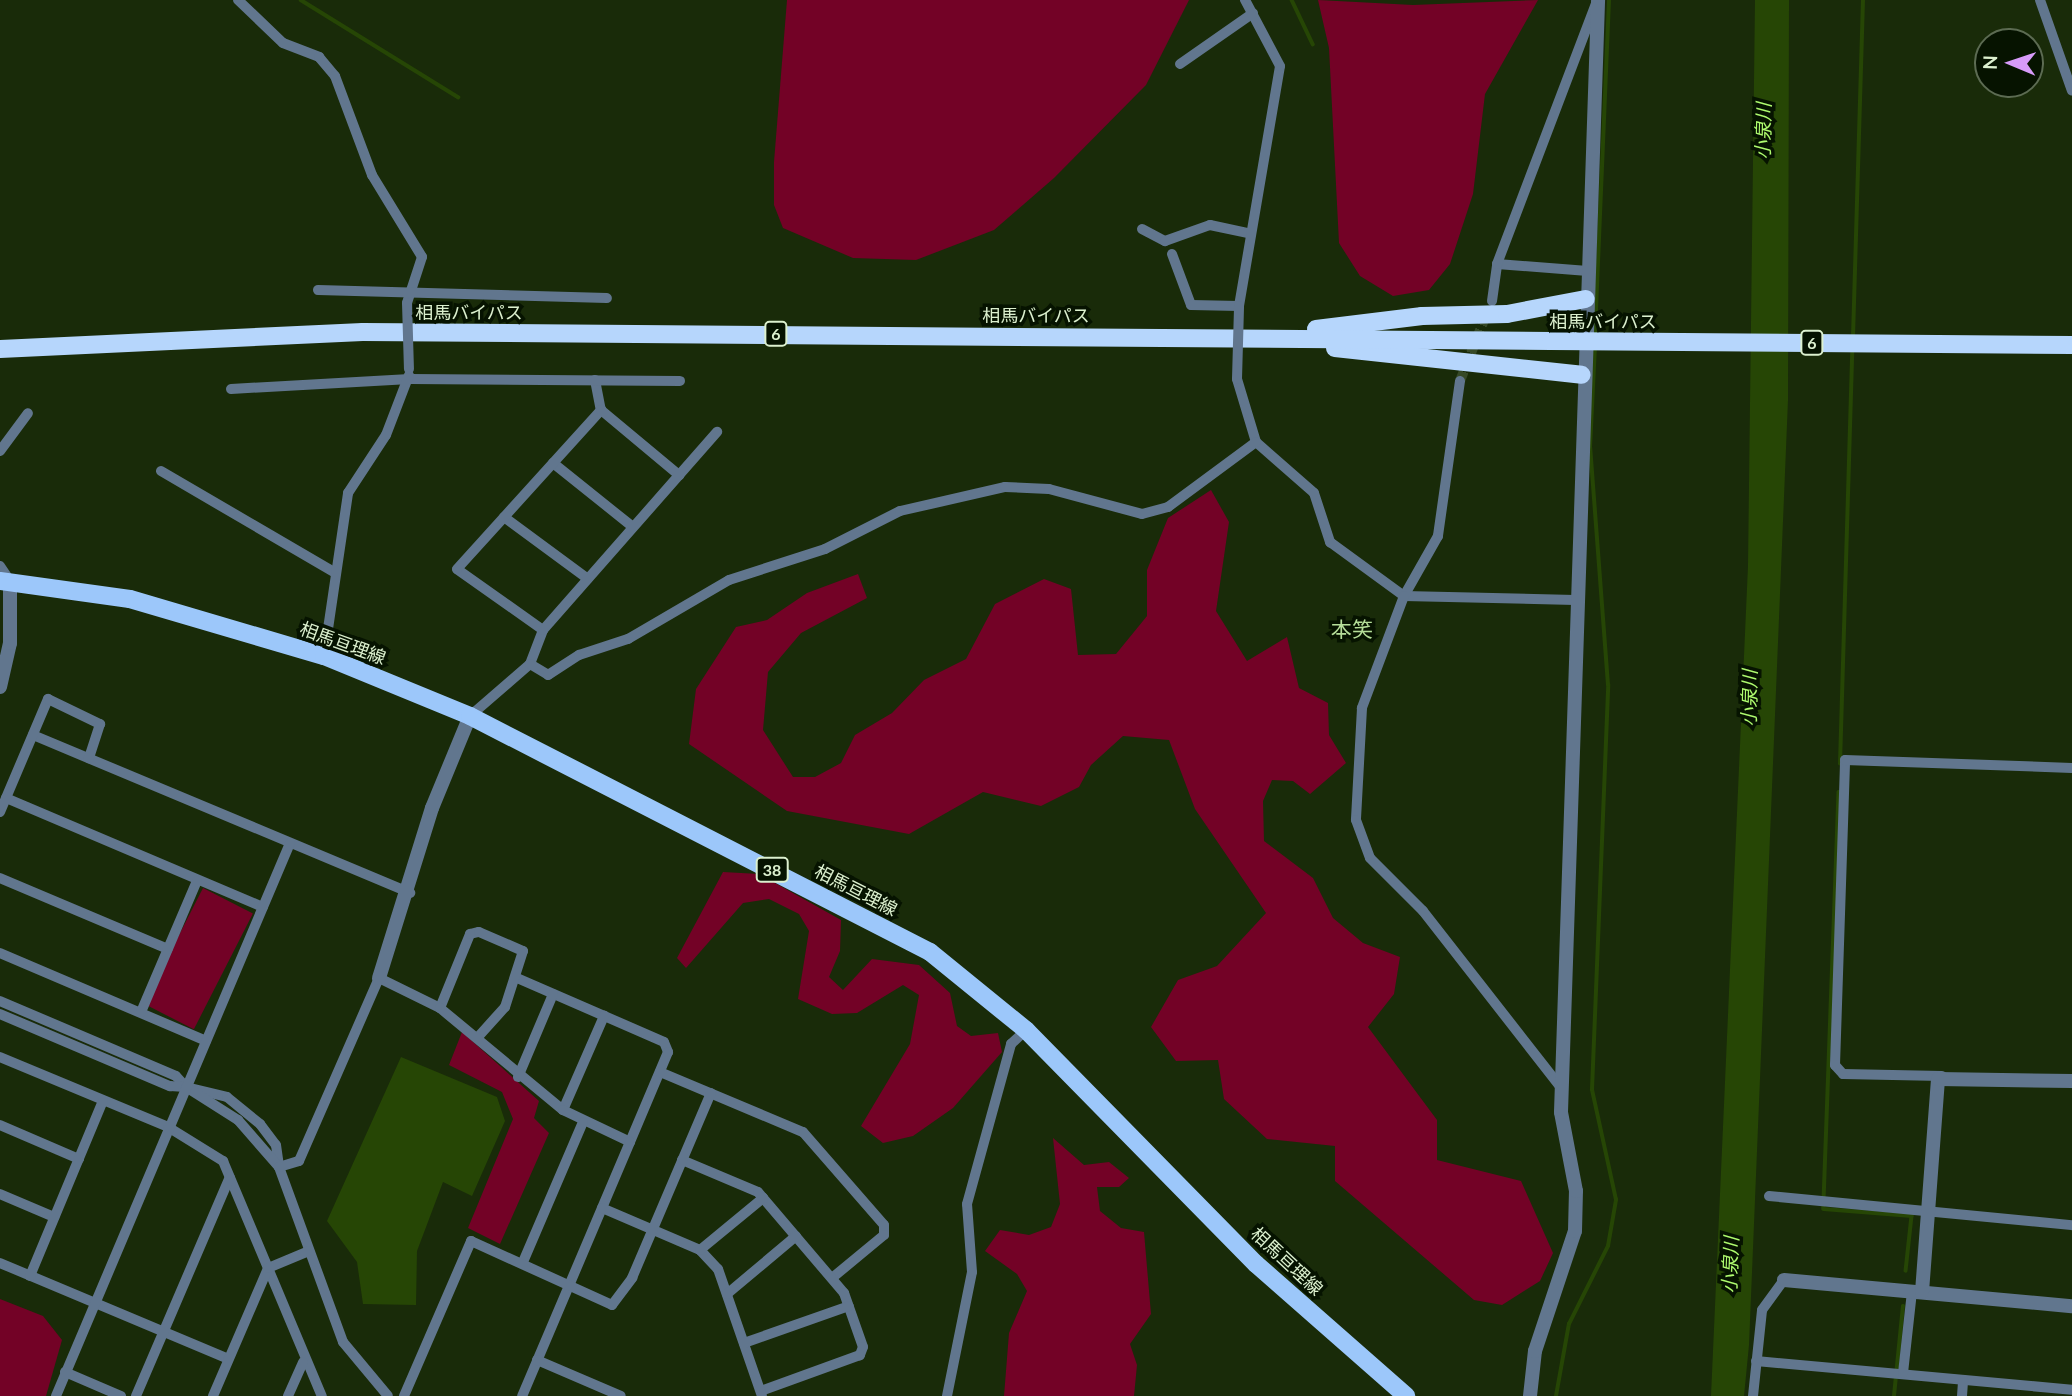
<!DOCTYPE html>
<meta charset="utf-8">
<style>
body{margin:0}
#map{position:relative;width:2072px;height:1396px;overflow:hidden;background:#192b09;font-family:Lato,"Noto Sans JP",sans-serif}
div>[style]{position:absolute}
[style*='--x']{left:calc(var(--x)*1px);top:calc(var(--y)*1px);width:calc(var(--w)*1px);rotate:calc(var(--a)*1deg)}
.green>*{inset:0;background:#730226;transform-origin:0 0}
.water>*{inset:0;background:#264605}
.stream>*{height:3.5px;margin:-1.75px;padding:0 1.75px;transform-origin:1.75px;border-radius:1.75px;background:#264605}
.minor-tunnel>*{height:10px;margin-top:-5px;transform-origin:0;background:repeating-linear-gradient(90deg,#364927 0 10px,transparent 0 15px)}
.minor>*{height:10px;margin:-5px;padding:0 5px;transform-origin:5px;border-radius:5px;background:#61768e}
.tertiary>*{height:14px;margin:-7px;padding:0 7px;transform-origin:7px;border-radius:7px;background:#61768e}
.primary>*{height:18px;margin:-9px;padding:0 9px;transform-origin:9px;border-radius:9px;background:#9cc7fa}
.trunk>*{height:18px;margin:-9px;padding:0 9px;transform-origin:9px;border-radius:9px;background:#b6d6fc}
.minor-bridge>*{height:10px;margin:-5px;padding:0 5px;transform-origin:5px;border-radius:5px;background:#61768e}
.trunk-bridge>*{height:18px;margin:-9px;padding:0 9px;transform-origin:9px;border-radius:9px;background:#b6d6fc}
span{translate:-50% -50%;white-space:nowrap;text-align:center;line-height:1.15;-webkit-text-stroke:7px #061300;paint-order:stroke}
.shield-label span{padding:2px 5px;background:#061300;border:2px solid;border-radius:5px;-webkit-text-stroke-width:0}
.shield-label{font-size:16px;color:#dcf0ce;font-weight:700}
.street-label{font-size:18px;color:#dcf0ce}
.water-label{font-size:19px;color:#affc6f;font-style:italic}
.quarter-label{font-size:21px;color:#b5de99}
.north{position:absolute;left:1974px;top:28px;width:70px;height:70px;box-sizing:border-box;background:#061300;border:2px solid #5c6b52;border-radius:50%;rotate:272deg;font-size:19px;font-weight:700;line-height:28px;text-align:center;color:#dcf0ce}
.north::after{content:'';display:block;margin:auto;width:24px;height:32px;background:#d79bf9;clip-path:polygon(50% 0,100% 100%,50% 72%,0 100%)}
</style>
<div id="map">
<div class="green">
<i style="clip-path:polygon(787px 0,1189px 0,1146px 85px,1054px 178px,994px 230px,916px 260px,853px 258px,783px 228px,774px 205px,774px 162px)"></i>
<i style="clip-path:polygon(1318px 0,1413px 5px,1538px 0,1485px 94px,1473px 194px,1450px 264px,1429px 290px,1393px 296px,1360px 276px,1339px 243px,1329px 48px)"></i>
<i style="clip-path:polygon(1211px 490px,1229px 522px,1216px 611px,1247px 661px,1287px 637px,1299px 688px,1328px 703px,1329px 735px,1346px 763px,1310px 794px,1293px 781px,1272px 780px,1263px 801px,1264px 841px,1313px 878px,1333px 918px,1363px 943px,1400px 957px,1394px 994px,1368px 1027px,1437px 1120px,1437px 1160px,1521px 1181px,1553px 1253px,1540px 1281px,1502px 1305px,1474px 1300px,1335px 1181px,1335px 1146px,1267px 1139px,1224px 1099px,1218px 1060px,1176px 1061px,1151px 1027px,1178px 980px,1217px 966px,1266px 913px,1195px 809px,1169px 740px,1123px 736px,1091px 765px,1079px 787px,1041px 806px,983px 792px,909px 834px,787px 811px,689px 744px,696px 689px,736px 627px,767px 620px,807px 593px,858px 574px,867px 598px,801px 633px,768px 672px,763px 730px,793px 777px,815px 777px,841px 763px,855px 735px,892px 713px,924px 680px,966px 659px,995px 604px,1044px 579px,1071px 589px,1078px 655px,1116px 654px,1147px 616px,1147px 570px,1168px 518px)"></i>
<i style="clip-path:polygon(723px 872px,759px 874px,841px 920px,840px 951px,829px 977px,843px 990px,872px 959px,919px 965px,950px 993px,957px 1026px,971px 1036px,998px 1033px,1002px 1052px,953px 1108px,913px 1136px,883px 1143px,861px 1126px,910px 1044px,919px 995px,903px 985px,857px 1013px,832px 1014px,798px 999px,809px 931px,799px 914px,769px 899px,743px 903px,686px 968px,677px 958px)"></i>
<i style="left:203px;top:888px;width:56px;height:130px;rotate:27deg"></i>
<i style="clip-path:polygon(462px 1032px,539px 1101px,534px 1118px,549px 1133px,500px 1244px,468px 1228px,513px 1119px,502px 1092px,449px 1065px)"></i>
<i style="clip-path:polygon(1053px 1138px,1084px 1165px,1109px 1162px,1129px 1178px,1119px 1187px,1097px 1187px,1100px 1211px,1121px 1228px,1144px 1232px,1151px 1314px,1130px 1344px,1137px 1365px,1134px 1396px,1004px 1396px,1009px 1333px,1027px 1291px,1017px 1274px,985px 1251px,1000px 1230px,1029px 1235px,1051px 1227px,1060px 1204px)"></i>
<i style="clip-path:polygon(0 1299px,43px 1316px,62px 1340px,46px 1396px,0 1396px)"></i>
</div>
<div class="water">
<i style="clip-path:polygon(1755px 0,1789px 0,1788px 400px,1749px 1345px,1744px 1396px,1711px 1396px,1748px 566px)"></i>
<i style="clip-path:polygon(401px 1057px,497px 1097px,505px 1121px,472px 1196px,443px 1182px,417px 1251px,416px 1305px,363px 1304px,357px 1262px,327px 1221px)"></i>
</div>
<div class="stream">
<i style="--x:301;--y:0;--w:185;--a:31.7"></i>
<i style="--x:1292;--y:0;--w:49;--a:64.5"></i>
<i style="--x:1595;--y:334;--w:334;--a:-87.6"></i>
<i style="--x:1853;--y:337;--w:337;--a:-88.3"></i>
<i style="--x:1840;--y:764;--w:416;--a:-88.3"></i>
<i style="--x:1839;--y:792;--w:417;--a:92.1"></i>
<i style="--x:1824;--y:1209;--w:88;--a:4.5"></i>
<i style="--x:1912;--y:1216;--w:55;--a:96.2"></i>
<i style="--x:1556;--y:1396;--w:73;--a:-79.8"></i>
<i style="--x:1569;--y:1324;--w:87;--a:-63.4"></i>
<i style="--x:1608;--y:1246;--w:47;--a:-80.1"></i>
<i style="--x:1616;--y:1200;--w:113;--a:-102.3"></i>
<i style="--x:1592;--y:1090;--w:405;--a:-87.7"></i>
<i style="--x:1608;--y:685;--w:238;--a:-94.3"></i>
<i style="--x:1590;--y:448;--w:103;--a:-87.2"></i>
<i style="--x:1894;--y:1396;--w:90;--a:-84.3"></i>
</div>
<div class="minor-tunnel">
<i style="--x:1460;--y:381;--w:76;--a:-68.5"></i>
</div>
<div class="minor">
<i style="--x:238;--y:0;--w:62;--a:43.7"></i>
<i style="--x:283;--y:43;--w:39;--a:21"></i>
<i style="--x:319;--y:57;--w:25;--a:50"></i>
<i style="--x:335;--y:76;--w:106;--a:69.5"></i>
<i style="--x:372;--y:175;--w:96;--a:58.6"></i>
<i style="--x:422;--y:257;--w:48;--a:108.1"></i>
<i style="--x:2040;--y:0;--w:96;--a:70.6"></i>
<i style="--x:1180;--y:64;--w:89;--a:-34.9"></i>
<i style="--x:1142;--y:229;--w:26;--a:28"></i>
<i style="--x:1165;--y:241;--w:48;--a:-19.6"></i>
<i style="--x:1210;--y:225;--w:39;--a:12"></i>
<i style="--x:1172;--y:254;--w:54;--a:69.6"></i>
<i style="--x:1191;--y:305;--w:48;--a:1.2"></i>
<i style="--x:1239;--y:306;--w:243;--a:-80.3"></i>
<i style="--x:1280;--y:66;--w:75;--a:-117.9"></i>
<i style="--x:1497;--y:264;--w:91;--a:4.4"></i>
<i style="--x:318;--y:290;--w:289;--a:1.6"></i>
<i style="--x:1492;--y:301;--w:37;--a:-82"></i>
<i style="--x:1497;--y:264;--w:279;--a:-69.2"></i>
<i style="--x:1237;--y:379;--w:66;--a:73.2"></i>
<i style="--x:1256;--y:442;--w:77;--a:41.3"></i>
<i style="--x:1314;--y:493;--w:52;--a:71.9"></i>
<i style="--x:1330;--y:542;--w:92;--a:36.1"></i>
<i style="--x:1404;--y:596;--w:171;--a:1.3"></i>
<i style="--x:595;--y:380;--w:31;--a:79"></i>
<i style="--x:1460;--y:381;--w:157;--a:98.1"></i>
<i style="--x:1438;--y:536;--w:69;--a:119.5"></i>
<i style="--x:1404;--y:596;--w:120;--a:110.6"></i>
<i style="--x:1362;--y:708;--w:112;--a:93.1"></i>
<i style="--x:1356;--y:820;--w:40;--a:69.8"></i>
<i style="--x:1370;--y:858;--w:75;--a:45"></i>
<i style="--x:1423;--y:911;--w:226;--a:52"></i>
<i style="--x:231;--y:389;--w:179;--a:-3.2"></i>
<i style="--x:410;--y:379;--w:270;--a:0.4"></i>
<i style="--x:0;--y:451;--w:47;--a:-53.6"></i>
<i style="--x:553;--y:463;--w:102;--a:38.7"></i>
<i style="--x:161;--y:471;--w:200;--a:30.3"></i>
<i style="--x:504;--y:517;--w:104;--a:36.4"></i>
<i style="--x:0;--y:566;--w:18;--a:56"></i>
<i style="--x:543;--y:630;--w:105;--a:-144.7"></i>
<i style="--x:457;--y:569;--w:215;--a:-47.8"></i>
<i style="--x:601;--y:410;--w:102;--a:39.8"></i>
<i style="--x:324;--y:656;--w:165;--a:-81.6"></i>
<i style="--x:348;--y:493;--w:69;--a:-56.8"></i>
<i style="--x:386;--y:435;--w:64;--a:-69"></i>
<i style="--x:530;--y:664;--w:36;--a:-69"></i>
<i style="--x:543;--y:630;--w:264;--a:-48.7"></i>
<i style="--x:470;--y:716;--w:79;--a:-40.9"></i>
<i style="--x:530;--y:664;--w:21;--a:31"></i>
<i style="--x:548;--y:675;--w:37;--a:-33"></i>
<i style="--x:579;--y:655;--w:52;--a:-18.1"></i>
<i style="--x:628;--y:639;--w:117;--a:-30.3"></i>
<i style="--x:729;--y:580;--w:101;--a:-17.9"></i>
<i style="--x:825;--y:549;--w:84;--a:-26.9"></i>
<i style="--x:900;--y:511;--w:108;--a:-12.9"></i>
<i style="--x:1005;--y:487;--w:44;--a:2.6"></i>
<i style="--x:1049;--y:489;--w:96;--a:15"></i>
<i style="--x:1142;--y:514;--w:27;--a:-15"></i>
<i style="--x:1168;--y:507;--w:109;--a:-36.5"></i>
<i style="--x:33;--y:735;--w:409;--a:22.7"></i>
<i style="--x:6;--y:798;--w:279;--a:23"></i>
<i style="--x:0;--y:812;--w:123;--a:-67"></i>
<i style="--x:48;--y:699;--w:58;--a:25.7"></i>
<i style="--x:100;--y:724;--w:36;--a:108"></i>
<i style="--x:0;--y:878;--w:182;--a:22.9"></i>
<i style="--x:0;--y:953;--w:224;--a:23.1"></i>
<i style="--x:517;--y:978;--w:160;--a:23.5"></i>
<i style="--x:664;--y:1042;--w:11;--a:68"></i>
<i style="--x:668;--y:1052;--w:98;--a:112.9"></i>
<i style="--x:0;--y:1001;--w:191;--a:23.1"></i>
<i style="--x:176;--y:1076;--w:15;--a:48"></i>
<i style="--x:186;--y:1087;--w:42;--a:13.7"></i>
<i style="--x:227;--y:1097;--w:43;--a:39.3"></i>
<i style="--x:260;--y:1124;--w:26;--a:53"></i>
<i style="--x:276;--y:1145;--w:22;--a:82"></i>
<i style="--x:279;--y:1167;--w:186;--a:69.9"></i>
<i style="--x:343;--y:1342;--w:70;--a:50.2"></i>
<i style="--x:440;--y:1008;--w:80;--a:-67.9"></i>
<i style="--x:470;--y:934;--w:9;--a:-13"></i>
<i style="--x:479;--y:932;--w:48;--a:23.4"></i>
<i style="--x:523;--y:951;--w:59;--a:107.8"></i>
<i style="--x:505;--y:1007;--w:40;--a:132"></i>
<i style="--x:141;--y:1012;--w:142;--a:-66.9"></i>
<i style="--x:0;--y:1014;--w:185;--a:23"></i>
<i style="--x:170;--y:1086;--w:16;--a:4"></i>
<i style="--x:186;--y:1087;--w:62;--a:32.4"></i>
<i style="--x:238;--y:1120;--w:62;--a:48.9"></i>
<i style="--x:0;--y:1057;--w:182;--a:22.6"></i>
<i style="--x:168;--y:1127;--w:65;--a:31.7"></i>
<i style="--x:223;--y:1161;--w:255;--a:67.2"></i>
<i style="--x:660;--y:1072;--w:155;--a:22.8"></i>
<i style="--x:803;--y:1132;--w:123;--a:48.9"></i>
<i style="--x:884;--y:1225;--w:10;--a:90"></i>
<i style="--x:884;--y:1235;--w:67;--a:140.4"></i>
<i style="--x:1942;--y:1076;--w:99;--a:-178.8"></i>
<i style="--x:1843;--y:1074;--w:12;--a:-132"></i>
<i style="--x:1835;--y:1065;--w:305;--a:-88.1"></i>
<i style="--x:1845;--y:760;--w:227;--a:2"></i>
<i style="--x:518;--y:1077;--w:90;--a:-67.1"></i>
<i style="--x:563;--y:1110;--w:103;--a:-66.4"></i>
<i style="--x:0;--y:1125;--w:86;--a:23.3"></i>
<i style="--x:682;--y:1160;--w:82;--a:22.8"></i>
<i style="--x:758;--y:1192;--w:133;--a:49.6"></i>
<i style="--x:844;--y:1293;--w:57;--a:70.6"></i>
<i style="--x:863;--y:1347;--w:9;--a:111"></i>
<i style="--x:860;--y:1355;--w:105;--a:160"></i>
<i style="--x:279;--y:1167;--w:21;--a:-17"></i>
<i style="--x:299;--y:1161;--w:200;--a:-66.4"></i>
<i style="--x:379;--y:978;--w:68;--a:26.2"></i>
<i style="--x:440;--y:1008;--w:160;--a:39.7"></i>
<i style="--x:563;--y:1110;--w:74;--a:25.5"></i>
<i style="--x:630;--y:1142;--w:276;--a:113"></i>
<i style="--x:0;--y:1194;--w:59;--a:23.1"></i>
<i style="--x:1769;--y:1196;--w:304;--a:5.5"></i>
<i style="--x:602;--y:1208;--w:107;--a:23.2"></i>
<i style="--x:700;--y:1250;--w:26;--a:47"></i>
<i style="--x:718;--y:1269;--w:134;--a:70.9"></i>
<i style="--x:700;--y:1250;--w:82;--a:-39.5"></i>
<i style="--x:523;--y:1262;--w:152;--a:-66.8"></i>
<i style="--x:0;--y:1263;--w:247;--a:22.8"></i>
<i style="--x:30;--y:1276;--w:190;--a:-67.4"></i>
<i style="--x:727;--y:1294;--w:90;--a:-40"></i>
<i style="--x:744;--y:1343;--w:111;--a:-19.4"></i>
<i style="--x:537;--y:1360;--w:91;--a:23.2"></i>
<i style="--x:1756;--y:1361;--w:317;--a:5.2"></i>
<i style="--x:65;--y:1372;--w:61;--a:23.2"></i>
<i style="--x:1903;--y:1373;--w:82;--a:-83.7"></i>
<i style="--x:56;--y:1396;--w:600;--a:-67.06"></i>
<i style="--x:136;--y:1396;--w:238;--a:-66.8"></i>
<i style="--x:213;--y:1396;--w:139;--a:-66.7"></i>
<i style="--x:268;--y:1268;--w:44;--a:-22.5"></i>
<i style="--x:288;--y:1396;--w:37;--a:-66"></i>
<i style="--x:404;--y:1396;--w:169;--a:-66.6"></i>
<i style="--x:471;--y:1241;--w:155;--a:24.4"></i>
<i style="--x:612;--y:1305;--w:34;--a:-53"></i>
<i style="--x:632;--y:1278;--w:201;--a:-66.9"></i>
<i style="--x:947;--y:1396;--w:126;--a:-78.6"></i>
<i style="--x:972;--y:1272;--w:68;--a:-94.2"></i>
<i style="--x:967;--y:1204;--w:166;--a:-74.6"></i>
<i style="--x:1011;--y:1044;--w:21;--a:-43"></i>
<i style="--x:1753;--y:1396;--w:86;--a:-84"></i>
<i style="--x:1762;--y:1310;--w:37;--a:-54"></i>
<i style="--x:1962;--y:1396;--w:16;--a:-86"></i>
</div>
<div class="tertiary">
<i style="--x:0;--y:687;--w:45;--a:-77.2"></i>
<i style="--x:10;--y:643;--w:62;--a:-90"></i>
<i style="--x:379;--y:978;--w:178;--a:-72.7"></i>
<i style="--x:432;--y:808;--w:100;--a:-67.6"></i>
<i style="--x:1784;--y:1280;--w:289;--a:5.2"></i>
<i style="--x:1922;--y:1292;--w:214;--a:-85.7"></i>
<i style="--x:1938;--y:1079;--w:134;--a:0.9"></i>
<i style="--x:1530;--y:1396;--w:45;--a:-83.7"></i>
<i style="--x:1535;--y:1351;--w:126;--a:-71.6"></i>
<i style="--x:1575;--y:1231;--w:40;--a:-88.6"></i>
<i style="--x:1576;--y:1191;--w:80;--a:-100.8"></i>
<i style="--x:1561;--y:1112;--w:1113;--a:-88.09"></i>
</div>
<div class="primary">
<i style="--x:0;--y:581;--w:131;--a:7.9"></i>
<i style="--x:130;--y:599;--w:202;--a:16.4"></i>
<i style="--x:324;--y:656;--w:158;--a:22.3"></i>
<i style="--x:470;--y:716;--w:517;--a:27.16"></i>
<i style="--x:930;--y:952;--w:124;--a:39.1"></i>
<i style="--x:1026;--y:1030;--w:328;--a:45.5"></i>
<i style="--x:1256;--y:1264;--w:200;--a:41.3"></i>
</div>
<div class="trunk">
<i style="--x:1316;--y:329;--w:107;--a:-7"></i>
<i style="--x:1422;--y:316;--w:85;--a:-1.3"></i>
<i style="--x:1507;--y:314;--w:80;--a:-10.8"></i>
<i style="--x:1335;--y:348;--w:248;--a:6.2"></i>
<i style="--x:0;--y:349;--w:363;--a:-2.7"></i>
<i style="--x:363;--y:332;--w:1188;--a:0.43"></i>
</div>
<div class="minor-bridge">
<i style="--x:407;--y:303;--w:66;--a:88.3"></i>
<i style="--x:1237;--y:379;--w:73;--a:-88.4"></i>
</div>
<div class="trunk-bridge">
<i style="--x:1551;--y:341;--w:521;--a:0.44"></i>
</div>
<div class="shield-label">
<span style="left:776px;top:334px">6</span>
<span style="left:1812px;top:343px">6</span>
<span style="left:772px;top:870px">38</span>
</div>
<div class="street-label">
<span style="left:469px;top:312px">相馬バイパス</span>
<span style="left:1036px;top:315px">相馬バイパス</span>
<span style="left:1603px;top:321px">相馬バイパス</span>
<span style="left:343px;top:643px;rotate:20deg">相馬亘理線</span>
<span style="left:856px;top:890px;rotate:27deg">相馬亘理線</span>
<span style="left:1287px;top:1261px;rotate:43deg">相馬亘理線</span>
</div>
<div class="water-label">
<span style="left:1763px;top:131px;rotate:-89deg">小泉川</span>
<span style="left:1749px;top:698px;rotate:-89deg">小泉川</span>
<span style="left:1730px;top:1265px;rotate:-88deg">小泉川</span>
</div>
<div class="quarter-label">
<span style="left:1352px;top:629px">本笑</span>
</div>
<div class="north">N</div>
</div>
